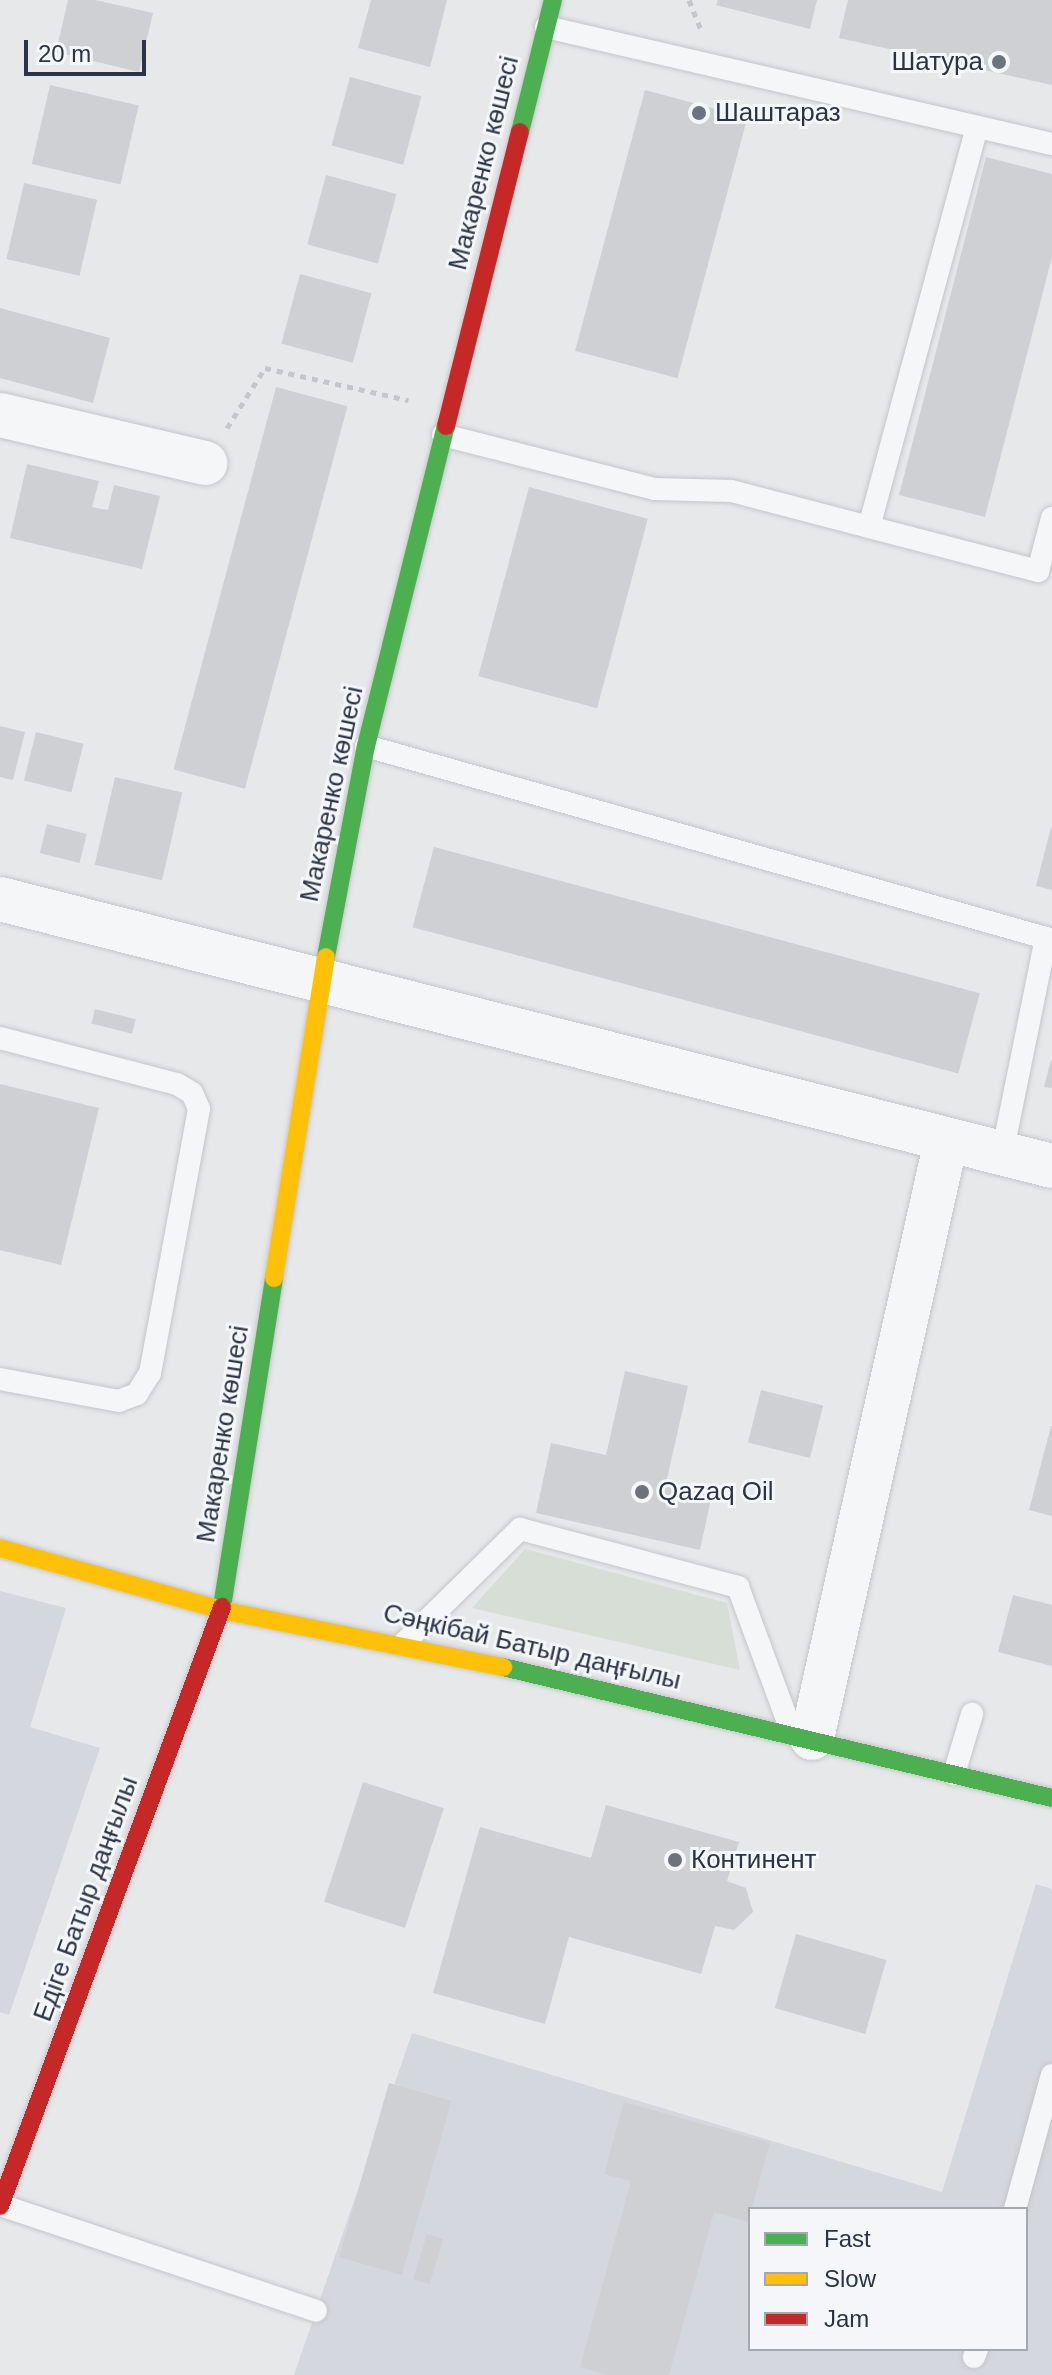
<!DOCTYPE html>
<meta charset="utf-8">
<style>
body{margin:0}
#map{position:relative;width:1052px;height:2375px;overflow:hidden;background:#e6e8ea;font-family:Helvetica,sans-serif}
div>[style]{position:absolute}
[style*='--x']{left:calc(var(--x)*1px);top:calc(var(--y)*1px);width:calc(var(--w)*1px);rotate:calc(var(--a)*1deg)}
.built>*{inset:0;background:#d4d7dd}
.green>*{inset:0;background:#d6ded6}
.building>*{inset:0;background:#ced0d3;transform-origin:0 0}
.path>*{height:5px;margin-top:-2.5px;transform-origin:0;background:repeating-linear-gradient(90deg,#c5c6ca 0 6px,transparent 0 12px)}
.roads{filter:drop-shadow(0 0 2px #c4c6c8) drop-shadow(0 0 2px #c4c6c8)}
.lane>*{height:22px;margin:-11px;padding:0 11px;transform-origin:11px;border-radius:11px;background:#f5f6f7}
.street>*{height:44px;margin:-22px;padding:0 22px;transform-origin:22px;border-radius:22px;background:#f5f6f7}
.fast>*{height:18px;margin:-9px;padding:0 9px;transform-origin:9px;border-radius:9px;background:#4caf50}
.slow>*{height:18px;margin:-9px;padding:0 9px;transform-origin:9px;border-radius:9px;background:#ffc107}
.jam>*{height:18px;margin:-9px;padding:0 9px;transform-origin:9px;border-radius:9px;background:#c62828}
.dots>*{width:22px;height:22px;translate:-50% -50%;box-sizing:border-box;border:4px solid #f4f6f9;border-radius:50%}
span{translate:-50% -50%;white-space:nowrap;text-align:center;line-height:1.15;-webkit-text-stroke:6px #f4f6f9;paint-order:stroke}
.poi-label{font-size:26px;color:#2b3445}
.right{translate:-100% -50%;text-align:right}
.left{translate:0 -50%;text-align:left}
.street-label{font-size:26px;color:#2b3445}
.legend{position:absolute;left:748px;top:2207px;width:280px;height:144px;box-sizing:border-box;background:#f4f6f9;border:2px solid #a4a8b1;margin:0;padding:10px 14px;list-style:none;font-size:24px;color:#2b3445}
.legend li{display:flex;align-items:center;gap:16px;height:40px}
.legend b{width:40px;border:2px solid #a4a8b1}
.scale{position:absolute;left:24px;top:40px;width:122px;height:36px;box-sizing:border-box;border:4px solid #2b3445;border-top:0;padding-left:10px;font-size:24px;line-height:28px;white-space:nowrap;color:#2b3445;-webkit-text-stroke:6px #f4f6f9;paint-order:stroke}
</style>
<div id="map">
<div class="built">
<i style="clip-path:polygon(0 1591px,66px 1608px,30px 1727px,100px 1748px,9px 2015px,0 2012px)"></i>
<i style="clip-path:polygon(evenodd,1036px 1884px,1052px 1889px,1052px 2375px,294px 2375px,412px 2033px,942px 2192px,1036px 1884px,750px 2209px,1026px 2209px,1026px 2349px,750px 2349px,750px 2209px)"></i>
</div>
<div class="green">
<i style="clip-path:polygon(525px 1549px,727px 1603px,740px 1670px,472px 1608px)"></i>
</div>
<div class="building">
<i style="clip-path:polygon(68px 0,95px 0,153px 13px,139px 72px,56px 52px)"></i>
<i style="clip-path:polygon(371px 0,447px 0,430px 67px,358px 48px)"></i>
<i style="clip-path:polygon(718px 0,817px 0,810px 29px,716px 5px)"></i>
<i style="clip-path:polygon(848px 0,1052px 0,1052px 85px,839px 38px)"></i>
<i style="left:350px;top:77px;width:74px;height:71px;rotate:15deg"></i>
<i style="left:50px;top:85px;width:91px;height:81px;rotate:13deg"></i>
<i style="left:645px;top:90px;width:106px;height:270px;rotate:15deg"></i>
<i style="clip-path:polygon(986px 157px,1052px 174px,1052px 257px,985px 517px,899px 495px)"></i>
<i style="left:326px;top:175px;width:73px;height:72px;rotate:15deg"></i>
<i style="left:24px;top:183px;width:75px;height:78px;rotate:13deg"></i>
<i style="left:300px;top:274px;width:74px;height:72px;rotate:15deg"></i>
<i style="clip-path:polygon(0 308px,110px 338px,93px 403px,0 378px)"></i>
<i style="left:276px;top:387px;width:74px;height:396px;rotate:15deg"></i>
<i style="clip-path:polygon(27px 464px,99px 481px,92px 507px,108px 510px,114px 485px,160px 496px,142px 569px,10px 538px)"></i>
<i style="left:529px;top:487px;width:123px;height:196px;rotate:15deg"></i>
<i style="clip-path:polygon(0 726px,25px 732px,13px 780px,0 777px)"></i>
<i style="left:36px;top:732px;width:49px;height:50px;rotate:14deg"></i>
<i style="left:115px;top:777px;width:69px;height:90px;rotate:13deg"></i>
<i style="left:47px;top:824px;width:41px;height:30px;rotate:14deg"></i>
<i style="clip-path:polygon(1051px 827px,1052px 828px,1052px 890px,1036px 886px)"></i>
<i style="left:434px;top:847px;width:565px;height:83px;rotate:15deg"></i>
<i style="left:95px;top:1009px;width:42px;height:15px;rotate:14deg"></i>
<i style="clip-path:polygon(1051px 1060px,1052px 1060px,1052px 1088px,1044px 1087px)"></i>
<i style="clip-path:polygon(0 1084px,99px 1108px,61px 1265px,0 1250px)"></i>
<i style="clip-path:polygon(625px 1371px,688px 1386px,666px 1483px,712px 1494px,700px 1550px,536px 1513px,551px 1443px,606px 1455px)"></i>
<i style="left:761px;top:1390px;width:64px;height:54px;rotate:14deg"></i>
<i style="clip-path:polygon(1051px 1426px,1052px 1426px,1052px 1516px,1029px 1510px)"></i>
<i style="clip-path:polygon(1013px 1595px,1052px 1605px,1052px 1666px,998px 1652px)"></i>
<i style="left:363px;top:1782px;width:85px;height:126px;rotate:18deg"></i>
<i style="clip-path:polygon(606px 1805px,739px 1842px,727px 1881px,746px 1888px,753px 1912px,734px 1930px,715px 1926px,701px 1974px,569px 1937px,545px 2024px,433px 1993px,480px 1827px,591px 1858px)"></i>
<i style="left:796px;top:1934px;width:94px;height:77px;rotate:16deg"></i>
<i style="left:389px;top:2083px;width:65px;height:181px;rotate:16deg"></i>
<i style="clip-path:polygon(624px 2102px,770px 2143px,748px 2222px,714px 2212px,669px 2375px,608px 2375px,580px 2367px,631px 2181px,604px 2174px)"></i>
<i style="left:427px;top:2234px;width:17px;height:47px;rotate:17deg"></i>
</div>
<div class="path">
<i style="--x:689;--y:0;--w:35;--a:68"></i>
<i style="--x:227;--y:428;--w:71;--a:-57.7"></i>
<i style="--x:265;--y:368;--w:147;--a:12.6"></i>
</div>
<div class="roads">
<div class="lane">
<i style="--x:546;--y:27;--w:519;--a:13.02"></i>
<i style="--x:977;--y:127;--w:414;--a:105.1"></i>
<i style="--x:869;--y:527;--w:175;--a:14.6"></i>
<i style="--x:1038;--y:571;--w:55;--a:-75.2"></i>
<i style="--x:443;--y:435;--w:219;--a:14.3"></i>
<i style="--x:655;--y:489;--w:76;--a:1.5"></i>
<i style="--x:731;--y:491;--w:143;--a:14.6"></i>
<i style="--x:366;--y:746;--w:707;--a:15.77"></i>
<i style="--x:1046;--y:938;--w:220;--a:101.5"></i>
<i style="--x:0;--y:1038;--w:183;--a:14.6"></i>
<i style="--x:177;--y:1084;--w:17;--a:31"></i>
<i style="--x:192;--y:1093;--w:17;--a:66"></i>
<i style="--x:199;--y:1109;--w:269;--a:100.5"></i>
<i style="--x:150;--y:1373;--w:25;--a:122"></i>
<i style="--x:137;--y:1394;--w:19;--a:159"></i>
<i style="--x:119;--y:1401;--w:121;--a:-169.5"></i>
<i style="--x:404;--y:1643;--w:163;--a:-44.5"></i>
<i style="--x:520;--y:1529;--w:226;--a:14.9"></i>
<i style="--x:738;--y:1587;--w:156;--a:69.7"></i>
<i style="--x:954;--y:1774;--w:63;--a:-73.3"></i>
<i style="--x:0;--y:2205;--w:333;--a:18.5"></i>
<i style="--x:1015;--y:2209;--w:139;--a:-74.6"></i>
<i style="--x:974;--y:2357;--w:9;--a:-69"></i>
</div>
<div class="street">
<i style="--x:0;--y:415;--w:211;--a:13.2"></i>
<i style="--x:0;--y:899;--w:1085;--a:14.24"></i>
<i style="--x:812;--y:1738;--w:612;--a:-77.35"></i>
</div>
<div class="fast">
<i style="--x:520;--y:132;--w:136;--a:-76"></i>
<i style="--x:326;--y:957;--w:215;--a:-79.3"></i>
<i style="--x:366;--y:746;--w:330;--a:-76"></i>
<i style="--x:222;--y:1607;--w:333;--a:-81"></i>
<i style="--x:503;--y:1667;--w:564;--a:13.42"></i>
</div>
<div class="slow">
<i style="--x:274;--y:1278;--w:325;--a:-80.8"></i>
<i style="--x:0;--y:1548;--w:230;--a:15.6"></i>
<i style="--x:222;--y:1610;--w:287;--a:11.5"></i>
</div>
<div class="jam">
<i style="--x:446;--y:426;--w:303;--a:-75.9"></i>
<i style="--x:0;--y:2206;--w:639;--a:-69.66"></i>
</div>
</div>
<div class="dots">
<i style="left:999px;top:62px;background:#6c737f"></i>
<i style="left:699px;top:113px;background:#6c737f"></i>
<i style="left:642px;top:1492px;background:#6c737f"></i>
<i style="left:675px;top:1860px;background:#6c737f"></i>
</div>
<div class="poi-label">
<span class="right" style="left:983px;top:62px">Шатура</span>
<span class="left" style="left:715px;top:113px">Шаштараз</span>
<span class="left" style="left:658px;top:1492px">Qazaq Oil</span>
<span class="left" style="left:691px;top:1860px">Континент</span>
</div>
<div class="street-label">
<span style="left:484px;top:163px;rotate:-76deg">Макаренко көшесі</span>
<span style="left:332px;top:794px;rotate:-78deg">Макаренко көшесі</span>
<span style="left:223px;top:1434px;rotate:-81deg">Макаренко көшесі</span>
<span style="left:532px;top:1647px;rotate:13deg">Сәңкібай Батыр даңғылы</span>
<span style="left:86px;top:1899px;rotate:-70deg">Едіге Батыр даңғылы</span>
</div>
<ul class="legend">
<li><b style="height:10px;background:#4caf50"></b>Fast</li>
<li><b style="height:10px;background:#ffc107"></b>Slow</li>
<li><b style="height:10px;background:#c62828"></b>Jam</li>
</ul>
<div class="scale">20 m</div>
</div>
